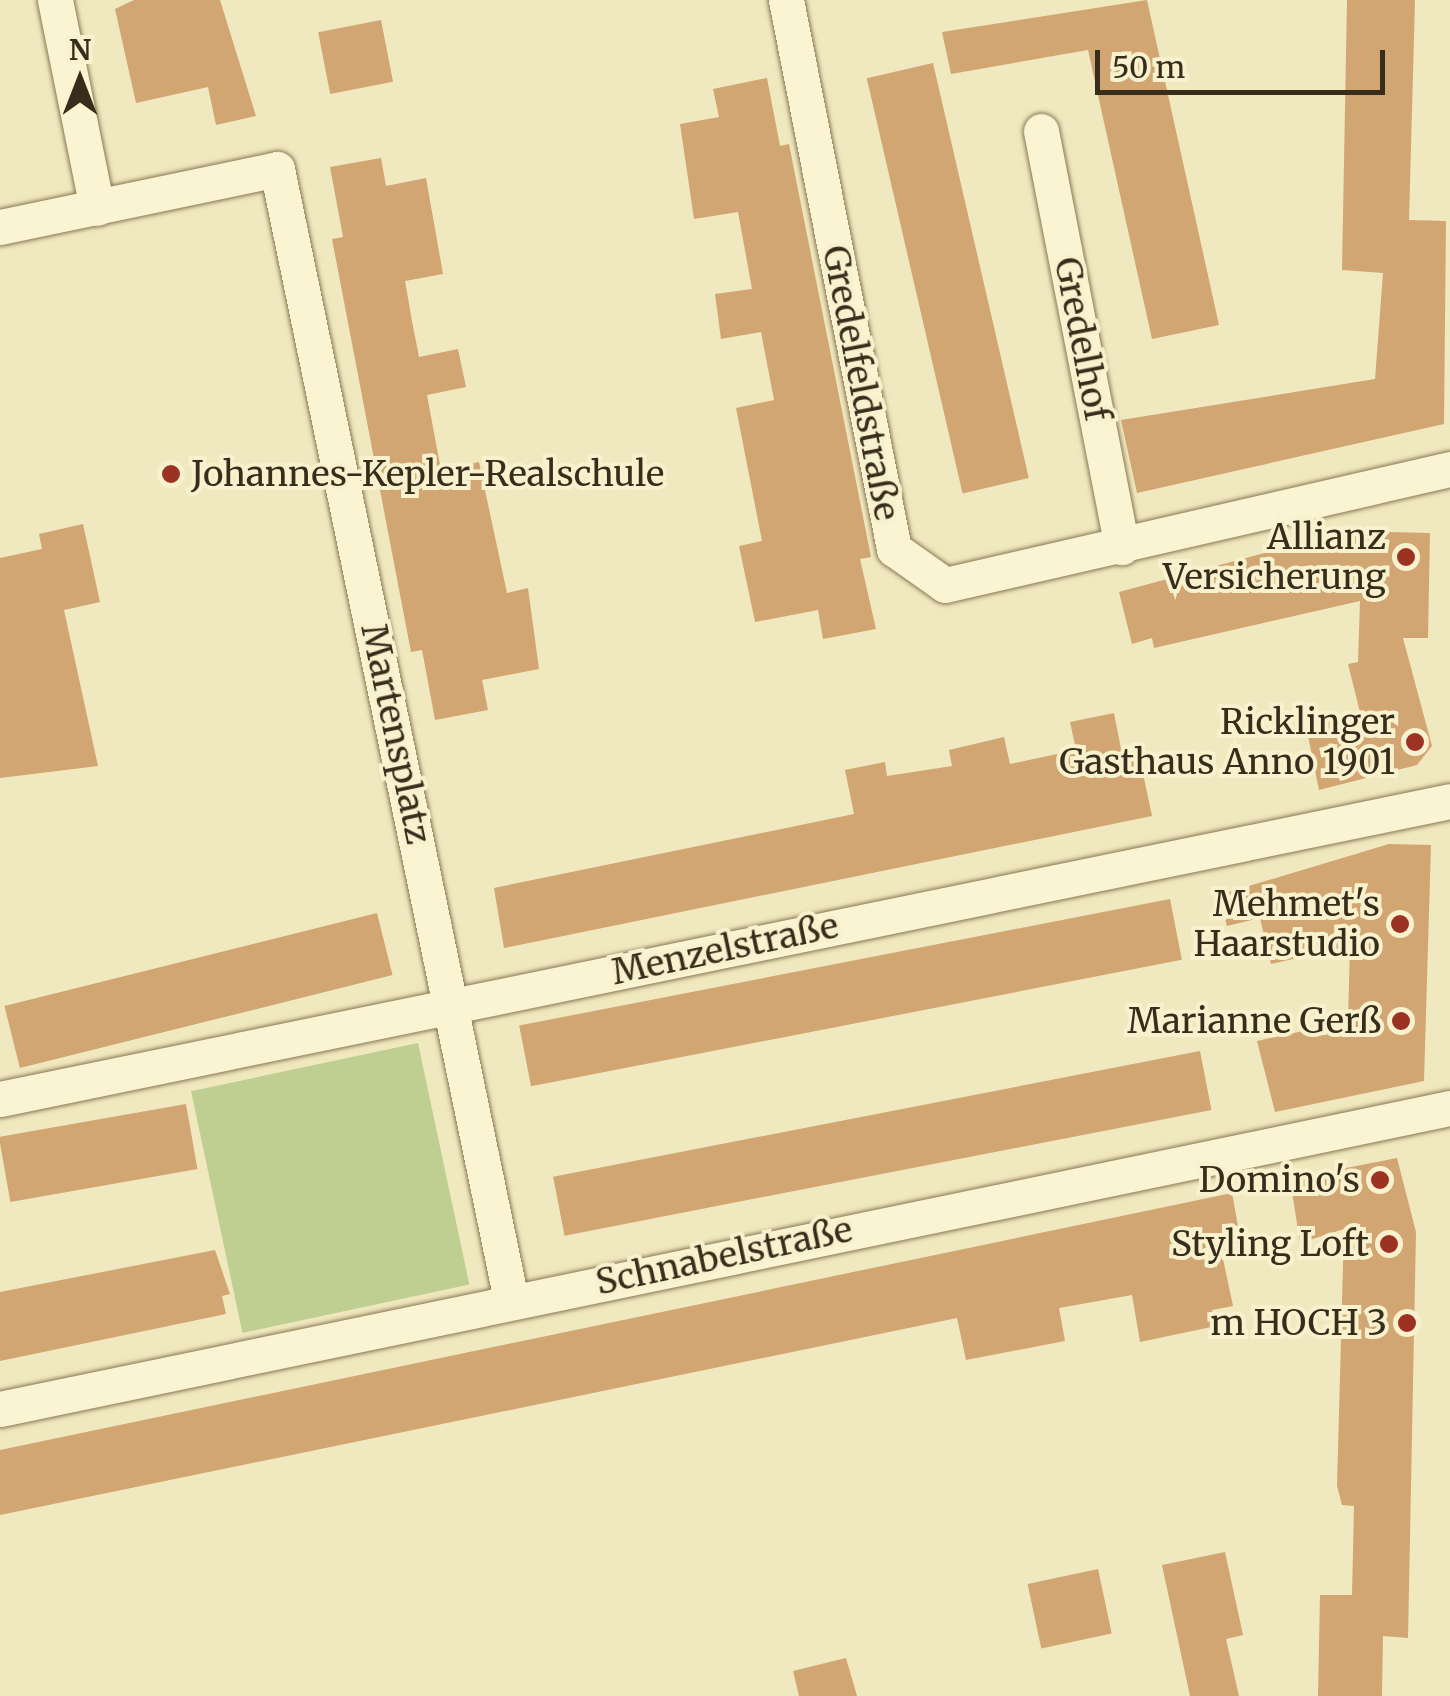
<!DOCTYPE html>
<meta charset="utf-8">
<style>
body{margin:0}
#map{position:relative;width:1450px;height:1696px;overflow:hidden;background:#f0e8be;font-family:Merriweather,serif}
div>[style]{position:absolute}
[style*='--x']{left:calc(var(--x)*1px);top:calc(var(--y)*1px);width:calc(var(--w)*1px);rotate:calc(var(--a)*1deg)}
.green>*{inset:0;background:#bfcf92;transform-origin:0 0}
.building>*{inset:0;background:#d1a672;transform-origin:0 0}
.roads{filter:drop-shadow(0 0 2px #897856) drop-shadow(0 0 2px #897856)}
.minor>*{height:35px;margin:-17.5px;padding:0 17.5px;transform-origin:17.5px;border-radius:17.5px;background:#fbf4d2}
.dots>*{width:28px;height:28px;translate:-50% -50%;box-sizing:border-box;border:5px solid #f7f1ce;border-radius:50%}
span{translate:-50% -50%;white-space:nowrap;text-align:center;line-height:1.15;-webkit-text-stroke:8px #f7f1ce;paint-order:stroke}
.street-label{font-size:35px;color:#382d1b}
.poi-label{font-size:35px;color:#382d1b}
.left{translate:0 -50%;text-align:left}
.right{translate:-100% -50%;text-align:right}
.north{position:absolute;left:30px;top:30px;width:100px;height:100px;-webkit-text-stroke:8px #f7f1ce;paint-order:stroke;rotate:0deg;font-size:28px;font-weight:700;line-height:40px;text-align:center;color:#382d1b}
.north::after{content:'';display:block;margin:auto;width:35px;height:45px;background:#382d1b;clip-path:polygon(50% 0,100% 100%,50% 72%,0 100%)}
.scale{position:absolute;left:1095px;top:50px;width:290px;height:45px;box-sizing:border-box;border:5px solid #382d1b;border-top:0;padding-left:12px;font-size:30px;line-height:35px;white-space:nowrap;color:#382d1b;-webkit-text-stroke:8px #f7f1ce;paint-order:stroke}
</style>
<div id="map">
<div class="green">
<i style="left:418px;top:1043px;width:247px;height:232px;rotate:78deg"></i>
</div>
<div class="building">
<i style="clip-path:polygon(134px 0,220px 0,256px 116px,216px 125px,208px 87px,136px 103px,115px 9px)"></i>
<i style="clip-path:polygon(1147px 0,1219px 325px,1152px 339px,1088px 50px,951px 74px,942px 32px)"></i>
<i style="clip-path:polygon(1347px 0,1415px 0,1409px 220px,1446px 221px,1444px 424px,1137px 493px,1121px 420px,1375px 379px,1383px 273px,1342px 270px)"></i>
<i style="left:381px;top:20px;width:63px;height:64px;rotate:79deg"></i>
<i style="left:933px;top:63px;width:426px;height:68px;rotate:77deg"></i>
<i style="clip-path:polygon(767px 78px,780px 146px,789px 144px,871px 557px,860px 559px,876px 629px,823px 639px,818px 610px,755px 622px,739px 546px,762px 541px,736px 408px,774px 400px,761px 332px,721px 339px,715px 294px,752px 289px,738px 212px,694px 219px,680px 124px,719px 117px,713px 89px)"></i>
<i style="clip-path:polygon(381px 158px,386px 186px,426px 178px,443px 274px,405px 281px,412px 321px,419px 357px,458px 349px,466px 387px,427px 395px,441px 470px,479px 462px,507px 593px,528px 588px,539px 669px,482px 680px,488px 710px,435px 720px,422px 650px,411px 652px,332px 239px,343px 237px,330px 167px)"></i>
<i style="clip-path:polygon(83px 524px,100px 602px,64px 610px,98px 766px,0 778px,0 558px,42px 549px,39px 534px)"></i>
<i style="clip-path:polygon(1347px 531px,1430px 533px,1428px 638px,1403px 638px,1432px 746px,1417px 765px,1319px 790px,1306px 726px,1360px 712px,1348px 664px,1358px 662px,1360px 601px,1154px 648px,1152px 638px,1132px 644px,1119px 592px)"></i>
<i style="clip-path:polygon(1114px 713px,1123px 759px,1139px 755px,1152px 816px,504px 948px,494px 888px,854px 814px,845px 770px,885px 762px,887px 776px,952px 766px,949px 750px,1004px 737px,1010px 764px,1076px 750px,1070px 722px)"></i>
<i style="clip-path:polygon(1389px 844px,1431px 845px,1424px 1081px,1275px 1112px,1257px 1041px,1348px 1021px,1350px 946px,1271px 964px,1260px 918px,1227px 926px,1219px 895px)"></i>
<i style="left:1170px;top:899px;width:62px;height:663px;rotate:79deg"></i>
<i style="left:377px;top:913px;width:64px;height:384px;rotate:76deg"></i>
<i style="left:1200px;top:1051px;width:60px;height:659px;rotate:79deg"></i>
<i style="left:186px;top:1104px;width:66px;height:190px;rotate:80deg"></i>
<i style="clip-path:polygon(1397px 1158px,1416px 1232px,1408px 1638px,1383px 1636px,1382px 1696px,1318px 1696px,1320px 1595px,1352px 1595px,1354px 1506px,1342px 1505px,1337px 1486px,1344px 1229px,1300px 1243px,1290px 1179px)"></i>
<i style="clip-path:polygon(1232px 1193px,1243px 1254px,1223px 1259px,1233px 1306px,1212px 1310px,1216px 1326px,1140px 1342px,1132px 1295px,1059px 1308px,1065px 1341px,966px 1360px,957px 1318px,0 1515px,0 1450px)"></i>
<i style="clip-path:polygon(215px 1250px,230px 1294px,222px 1296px,226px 1314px,0 1361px,0 1292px)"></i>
<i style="clip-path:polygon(1225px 1552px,1243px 1635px,1226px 1639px,1239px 1696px,1190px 1696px,1162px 1565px)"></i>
<i style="left:1098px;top:1569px;width:66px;height:72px;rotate:78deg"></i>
<i style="clip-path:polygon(846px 1658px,857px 1696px,799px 1696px,793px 1671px)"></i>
</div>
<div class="roads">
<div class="minor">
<i style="--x:55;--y:0;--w:212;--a:78.6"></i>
<i style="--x:786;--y:0;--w:560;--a:78.87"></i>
<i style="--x:894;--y:549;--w:62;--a:35.2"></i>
<i style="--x:945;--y:585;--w:518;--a:-12.94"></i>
<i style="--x:1041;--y:131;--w:424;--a:79"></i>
<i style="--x:0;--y:227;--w:283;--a:-11.8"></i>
<i style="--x:277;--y:169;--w:1155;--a:78.31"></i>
<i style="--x:0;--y:1099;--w:1480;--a:-11.61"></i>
<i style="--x:0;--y:1409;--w:1481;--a:-11.73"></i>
</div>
</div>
<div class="dots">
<i style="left:171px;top:474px;background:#9c3222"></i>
<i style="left:1406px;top:557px;background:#9c3222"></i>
<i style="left:1415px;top:742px;background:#9c3222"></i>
<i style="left:1400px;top:924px;background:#9c3222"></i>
<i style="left:1401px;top:1021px;background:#9c3222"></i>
<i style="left:1380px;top:1180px;background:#9c3222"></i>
<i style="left:1389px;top:1244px;background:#9c3222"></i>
<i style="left:1407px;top:1323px;background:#9c3222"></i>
</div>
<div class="street-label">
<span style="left:1082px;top:339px;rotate:79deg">Gredelhof</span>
<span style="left:861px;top:383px;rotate:79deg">Gredelfeldstraße</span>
<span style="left:396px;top:734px;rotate:78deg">Martensplatz</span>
<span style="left:725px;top:949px;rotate:-12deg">Menzelstraße</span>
<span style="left:724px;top:1256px;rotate:-12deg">Schnabelstraße</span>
</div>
<div class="poi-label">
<span class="left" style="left:191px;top:474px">Johannes-Kepler-Realschule</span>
<span class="right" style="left:1386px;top:557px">Allianz<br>Versicherung</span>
<span class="right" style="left:1395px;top:742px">Ricklinger<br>Gasthaus Anno 1901</span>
<span class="right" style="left:1380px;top:924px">Mehmet's<br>Haarstudio</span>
<span class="right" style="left:1381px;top:1021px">Marianne Gerß</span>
<span class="right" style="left:1360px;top:1180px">Domino's</span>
<span class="right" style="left:1369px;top:1244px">Styling Loft</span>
<span class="right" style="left:1387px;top:1323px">m HOCH 3</span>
</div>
<div class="north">N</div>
<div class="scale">50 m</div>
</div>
